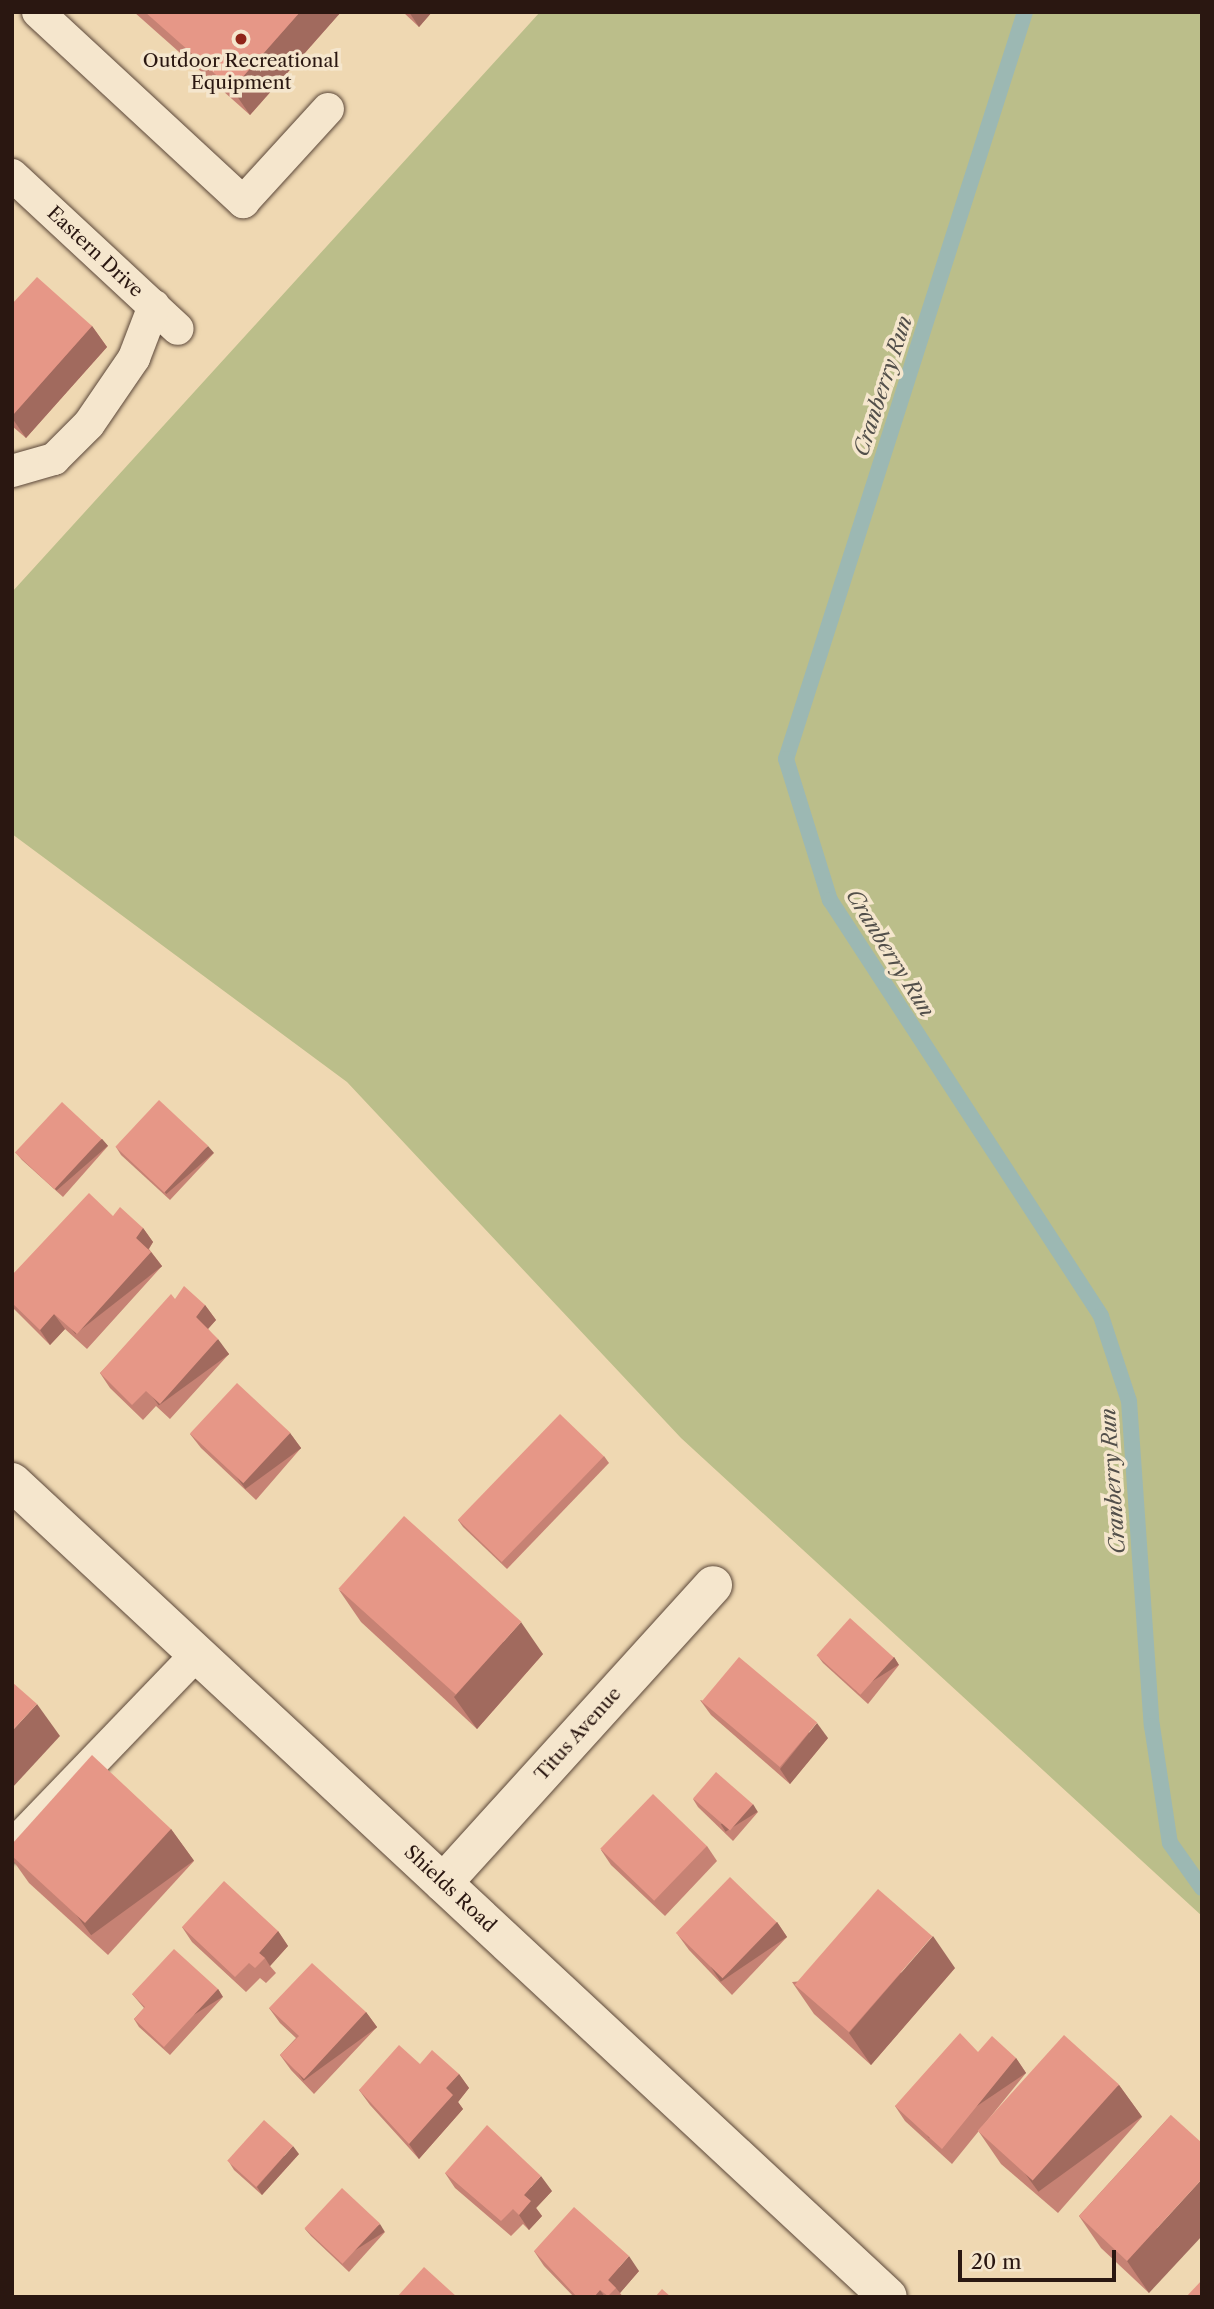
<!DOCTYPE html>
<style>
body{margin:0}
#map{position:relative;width:1214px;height:2309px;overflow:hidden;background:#efd8b2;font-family:"Libre Caslon Text",serif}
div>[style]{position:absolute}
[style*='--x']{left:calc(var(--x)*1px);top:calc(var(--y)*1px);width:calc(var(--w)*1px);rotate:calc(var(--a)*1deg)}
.green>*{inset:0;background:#bbbe8a}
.stream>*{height:16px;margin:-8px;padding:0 8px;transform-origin:8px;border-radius:8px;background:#9cb8b3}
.roads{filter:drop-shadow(0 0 2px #5b4739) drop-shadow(0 0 2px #5b4739)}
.service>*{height:32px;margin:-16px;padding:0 16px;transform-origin:16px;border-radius:16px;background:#f5e6cd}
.minor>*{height:38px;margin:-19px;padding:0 19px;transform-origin:19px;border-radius:19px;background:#f5e6cd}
.secondary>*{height:38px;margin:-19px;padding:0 19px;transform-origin:19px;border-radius:19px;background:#f5e6cd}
.wall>*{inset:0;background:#c68274}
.shaded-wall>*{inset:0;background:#a16a5e;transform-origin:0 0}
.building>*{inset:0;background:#e69787;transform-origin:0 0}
.dots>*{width:19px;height:19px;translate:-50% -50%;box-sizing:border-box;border:4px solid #f5e6cd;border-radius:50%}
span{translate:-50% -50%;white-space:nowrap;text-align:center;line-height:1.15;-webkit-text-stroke:7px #f5e6cd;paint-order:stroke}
.poi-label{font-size:19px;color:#2a1711}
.street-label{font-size:19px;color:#2a1711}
.water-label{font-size:21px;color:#524f4a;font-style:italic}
.frame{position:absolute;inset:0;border:14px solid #2a1711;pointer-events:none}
.scale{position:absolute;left:958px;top:2250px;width:158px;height:32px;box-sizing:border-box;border:4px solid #2a1711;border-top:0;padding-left:9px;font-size:21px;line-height:24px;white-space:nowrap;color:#2a1711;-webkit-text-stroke:5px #f5e6cd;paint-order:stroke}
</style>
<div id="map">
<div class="green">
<i style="clip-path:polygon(540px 12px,1202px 12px,1202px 1916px,681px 1438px,347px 1082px,12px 834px,12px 592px)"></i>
</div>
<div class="stream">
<i style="--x:1025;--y:12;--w:784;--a:107.74"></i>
<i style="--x:786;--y:759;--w:148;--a:72.7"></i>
<i style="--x:830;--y:900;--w:496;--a:56.9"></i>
<i style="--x:1101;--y:1316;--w:89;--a:71.8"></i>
<i style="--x:1129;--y:1401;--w:326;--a:86"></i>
<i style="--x:1152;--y:1726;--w:118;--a:81.3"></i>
<i style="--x:1170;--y:1843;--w:55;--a:54.6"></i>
</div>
<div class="roads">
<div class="service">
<i style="--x:38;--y:12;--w:280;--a:42.8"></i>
<i style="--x:243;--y:202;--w:126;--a:-47.6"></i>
<i style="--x:12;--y:175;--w:226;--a:42.9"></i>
<i style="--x:12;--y:471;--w:44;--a:-15.9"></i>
<i style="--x:54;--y:459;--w:49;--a:-45"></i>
<i style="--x:89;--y:424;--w:80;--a:-55.7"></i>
<i style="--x:134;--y:358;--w:56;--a:-69"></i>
<i style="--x:12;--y:1846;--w:267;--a:-46.1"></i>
</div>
<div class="minor">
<i style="--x:443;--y:1883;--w:402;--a:-47.8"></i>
</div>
<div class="secondary">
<i style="--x:12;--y:1482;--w:1196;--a:42.93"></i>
</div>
</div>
<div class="wall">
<i style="clip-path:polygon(134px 12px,341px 12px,250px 115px)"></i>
<i style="clip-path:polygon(403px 12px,432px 12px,419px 27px)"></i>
<i style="clip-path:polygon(12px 304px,92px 326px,107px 347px,26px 438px,12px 426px)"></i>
<i style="clip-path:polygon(102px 1139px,108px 1146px,63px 1197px,22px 1160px,16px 1153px)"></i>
<i style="clip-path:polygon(116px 1147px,214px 1153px,170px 1200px,121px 1155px)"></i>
<i style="clip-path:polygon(113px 1216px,143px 1228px,153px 1242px,149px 1249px,162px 1266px,87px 1349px,65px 1329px,50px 1345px,12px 1307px,12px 1275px)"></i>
<i style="clip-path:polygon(175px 1299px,205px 1305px,216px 1320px,208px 1329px,229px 1354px,170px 1419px,156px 1406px,143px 1420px,110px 1388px,100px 1373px)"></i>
<i style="clip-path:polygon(290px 1433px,301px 1448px,256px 1500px,201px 1448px,190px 1434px)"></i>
<i style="clip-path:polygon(604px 1456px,609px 1463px,507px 1569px,463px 1527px,458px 1520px)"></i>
<i style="clip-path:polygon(339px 1590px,543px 1654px,477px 1729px,361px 1622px)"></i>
<i style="clip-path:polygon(817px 1655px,894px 1657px,899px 1665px,868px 1704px,823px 1663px)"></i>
<i style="clip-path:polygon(700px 1700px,828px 1738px,790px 1784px,711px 1715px)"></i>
<i style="clip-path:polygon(693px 1799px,758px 1812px,733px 1841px,698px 1807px)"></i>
<i style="clip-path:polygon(171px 1829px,194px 1861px,108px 1955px,29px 1883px,12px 1859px,12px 1844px)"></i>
<i style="clip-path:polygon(707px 1846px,717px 1861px,665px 1916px,611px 1865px,601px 1850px)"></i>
<i style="clip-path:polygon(777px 1922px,787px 1937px,732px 1995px,689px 1950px,678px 1935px)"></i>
<i style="clip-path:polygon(182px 1927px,278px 1931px,288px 1946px,270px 1966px,276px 1973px,266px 1983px,260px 1978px,246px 1992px,192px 1942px)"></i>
<i style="clip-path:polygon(955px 1968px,871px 2065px,814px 2014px,792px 1982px)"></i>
<i style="clip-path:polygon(218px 1989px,223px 1997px,170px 2055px,139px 2027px,134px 2019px,144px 2008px,132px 1994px)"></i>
<i style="clip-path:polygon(269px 2008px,366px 2012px,377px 2027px,314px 2094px,291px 2070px,280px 2055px,296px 2038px,280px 2023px)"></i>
<i style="clip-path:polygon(978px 2052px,1016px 2058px,1026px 2073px,952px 2164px,905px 2121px,895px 2106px)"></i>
<i style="clip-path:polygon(420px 2064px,459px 2074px,469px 2088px,458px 2102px,463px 2109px,419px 2159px,370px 2105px,359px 2090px)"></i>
<i style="clip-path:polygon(1119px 2085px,1142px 2117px,1058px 2213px,1001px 2164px,979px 2132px)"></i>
<i style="clip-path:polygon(1171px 2115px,1149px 2293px,1101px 2248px,1079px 2216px)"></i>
<i style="clip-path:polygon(299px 2154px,262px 2195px,234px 2170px,229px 2162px)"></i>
<i style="clip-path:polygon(445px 2173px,552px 2191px,536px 2208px,542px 2216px,529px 2230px,523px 2224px,511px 2236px,455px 2188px)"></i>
<i style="clip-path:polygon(305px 2229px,385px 2232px,349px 2272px,311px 2236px)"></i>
<i style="clip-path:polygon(534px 2251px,639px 2271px,620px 2293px,623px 2297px,574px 2297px,544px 2266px)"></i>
</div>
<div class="shaded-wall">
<i style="clip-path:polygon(300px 12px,341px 12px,250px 115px,232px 89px)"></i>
<i style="clip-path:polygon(409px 12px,432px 12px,419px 27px)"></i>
<i style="clip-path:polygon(92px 326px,107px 347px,26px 438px,12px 418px,12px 416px)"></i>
<i style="left:102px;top:1139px;width:9px;height:68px;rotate:49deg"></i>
<i style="left:208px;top:1146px;width:9px;height:63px;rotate:49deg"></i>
<i style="clip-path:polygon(143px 1228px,153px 1242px,146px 1253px,136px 1238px)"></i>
<i style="left:151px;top:1252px;width:18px;height:110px;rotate:52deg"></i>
<i style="clip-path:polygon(205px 1305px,216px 1320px,206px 1331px,196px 1317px)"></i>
<i style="clip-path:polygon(54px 1314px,65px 1329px,50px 1345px,40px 1330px)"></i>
<i style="left:218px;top:1339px;width:19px;height:87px;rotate:54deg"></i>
<i style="left:290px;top:1433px;width:19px;height:69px;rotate:54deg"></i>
<i style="clip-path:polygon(521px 1622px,543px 1654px,477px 1729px,454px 1697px)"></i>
<i style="left:894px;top:1657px;width:9px;height:50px;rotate:58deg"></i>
<i style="clip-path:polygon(37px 1704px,60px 1736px,12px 1788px,12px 1731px)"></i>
<i style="clip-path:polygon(817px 1723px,828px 1738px,790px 1784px,780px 1769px)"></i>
<i style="left:753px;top:1804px;width:9px;height:38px;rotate:58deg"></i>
<i style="left:171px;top:1829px;width:39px;height:127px;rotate:54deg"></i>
<i style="left:777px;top:1922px;width:18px;height:80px;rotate:56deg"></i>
<i style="clip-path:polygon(278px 1931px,288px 1946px,270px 1966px,265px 1958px,259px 1953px)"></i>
<i style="clip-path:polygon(933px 1936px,955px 1968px,871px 2065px,849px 2033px)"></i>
<i style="left:218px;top:1989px;width:9px;height:79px;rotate:58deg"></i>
<i style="left:366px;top:2012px;width:19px;height:91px;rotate:54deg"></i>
<i style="left:1016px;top:2058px;width:18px;height:117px;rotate:56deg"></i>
<i style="clip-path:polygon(459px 2074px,469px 2088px,458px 2102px,463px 2109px,419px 2159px,409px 2144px,446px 2088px)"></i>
<i style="left:1119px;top:2085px;width:39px;height:128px;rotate:54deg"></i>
<i style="clip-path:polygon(293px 2146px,299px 2154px,262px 2195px,257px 2187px)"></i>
<i style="clip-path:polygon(541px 2176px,552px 2191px,536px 2208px,542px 2216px,529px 2230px,519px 2215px,524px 2195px)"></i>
<i style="clip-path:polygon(1202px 2179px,1202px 2236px,1149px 2293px,1127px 2261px)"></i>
<i style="left:380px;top:2224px;width:9px;height:54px;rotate:58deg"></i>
<i style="clip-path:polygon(629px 2256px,639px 2271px,620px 2293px,616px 2288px,608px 2280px)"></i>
<i style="clip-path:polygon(600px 2290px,605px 2297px,594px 2297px)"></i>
</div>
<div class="building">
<i style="clip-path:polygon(145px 12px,300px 12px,232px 89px)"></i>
<i style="clip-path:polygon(37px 277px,92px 326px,12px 416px,12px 304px)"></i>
<i style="left:159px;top:1100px;width:67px;height:64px;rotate:43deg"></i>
<i style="left:62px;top:1102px;width:54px;height:69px;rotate:43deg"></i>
<i style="clip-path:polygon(89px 1193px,113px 1216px,120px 1207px,143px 1228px,136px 1238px,151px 1252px,77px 1334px,54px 1314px,40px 1330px,12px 1303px,12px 1275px)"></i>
<i style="clip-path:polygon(184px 1286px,205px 1305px,196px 1317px,218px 1339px,160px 1404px,146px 1391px,132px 1405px,100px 1373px,171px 1294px,175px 1299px)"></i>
<i style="left:237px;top:1383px;width:73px;height:69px;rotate:43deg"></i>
<i style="left:560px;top:1414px;width:61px;height:147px;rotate:44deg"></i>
<i style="left:404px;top:1516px;width:158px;height:98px;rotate:42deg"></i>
<i style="left:850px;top:1618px;width:59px;height:50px;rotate:42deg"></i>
<i style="left:739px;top:1657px;width:102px;height:58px;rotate:40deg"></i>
<i style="clip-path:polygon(12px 1682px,37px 1704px,12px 1731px)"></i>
<i style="clip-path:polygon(92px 1755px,171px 1829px,85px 1923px,12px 1856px,12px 1844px)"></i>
<i style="left:716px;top:1772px;width:49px;height:35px;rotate:41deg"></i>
<i style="left:653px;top:1794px;width:75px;height:76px;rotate:44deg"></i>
<i style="left:730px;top:1877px;width:65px;height:78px;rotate:44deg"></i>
<i style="clip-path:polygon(224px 1881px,278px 1931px,259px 1953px,265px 1958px,255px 1968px,249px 1963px,235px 1977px,182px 1927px)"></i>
<i style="left:878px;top:1889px;width:72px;height:127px;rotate:41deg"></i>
<i style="clip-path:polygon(174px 1949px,218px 1989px,164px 2047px,134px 2019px,145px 2007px,132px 1994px)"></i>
<i style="clip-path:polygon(312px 1963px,366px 2012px,304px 2079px,280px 2055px,299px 2036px,269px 2008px)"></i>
<i style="clip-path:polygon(960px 2033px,978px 2052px,992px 2036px,1016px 2058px,942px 2149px,895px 2106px)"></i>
<i style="left:1064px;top:2035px;width:74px;height:129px;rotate:42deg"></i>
<i style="clip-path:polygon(399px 2045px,420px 2064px,432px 2050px,459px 2074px,446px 2088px,453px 2095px,409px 2144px,359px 2090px)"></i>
<i style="clip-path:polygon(1171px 2115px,1202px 2143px,1202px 2179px,1127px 2261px,1079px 2216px)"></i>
<i style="left:264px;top:2120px;width:39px;height:55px;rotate:42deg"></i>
<i style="clip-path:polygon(487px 2125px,541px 2176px,524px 2195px,531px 2201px,519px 2215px,513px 2209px,501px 2221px,445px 2173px)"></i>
<i style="left:342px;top:2188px;width:52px;height:55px;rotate:43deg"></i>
<i style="clip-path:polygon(574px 2207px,629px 2256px,608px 2280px,616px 2288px,608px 2296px,600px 2290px,594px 2297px,577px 2297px,534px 2251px)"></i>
<i style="clip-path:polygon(424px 2267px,457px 2297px,397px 2297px)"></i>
<i style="clip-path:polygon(1202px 2280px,1202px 2297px,1186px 2297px)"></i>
<i style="clip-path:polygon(662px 2289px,671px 2297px,655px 2297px)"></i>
</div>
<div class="dots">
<i style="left:241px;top:39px;background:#8f2418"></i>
</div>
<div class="poi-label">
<span style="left:241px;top:72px">Outdoor Recreational<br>Equipment</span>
</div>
<div class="street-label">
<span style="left:95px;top:252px;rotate:43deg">Eastern Drive</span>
<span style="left:578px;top:1734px;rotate:-48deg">Titus Avenue</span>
<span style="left:450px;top:1889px;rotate:43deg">Shields Road</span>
</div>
<div class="water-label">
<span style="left:883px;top:386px;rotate:-72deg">Cranberry Run</span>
<span style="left:890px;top:953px;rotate:58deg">Cranberry Run</span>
<span style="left:1113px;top:1481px;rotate:-94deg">Cranberry Run</span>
</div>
<div class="frame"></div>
<div class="scale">20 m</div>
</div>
